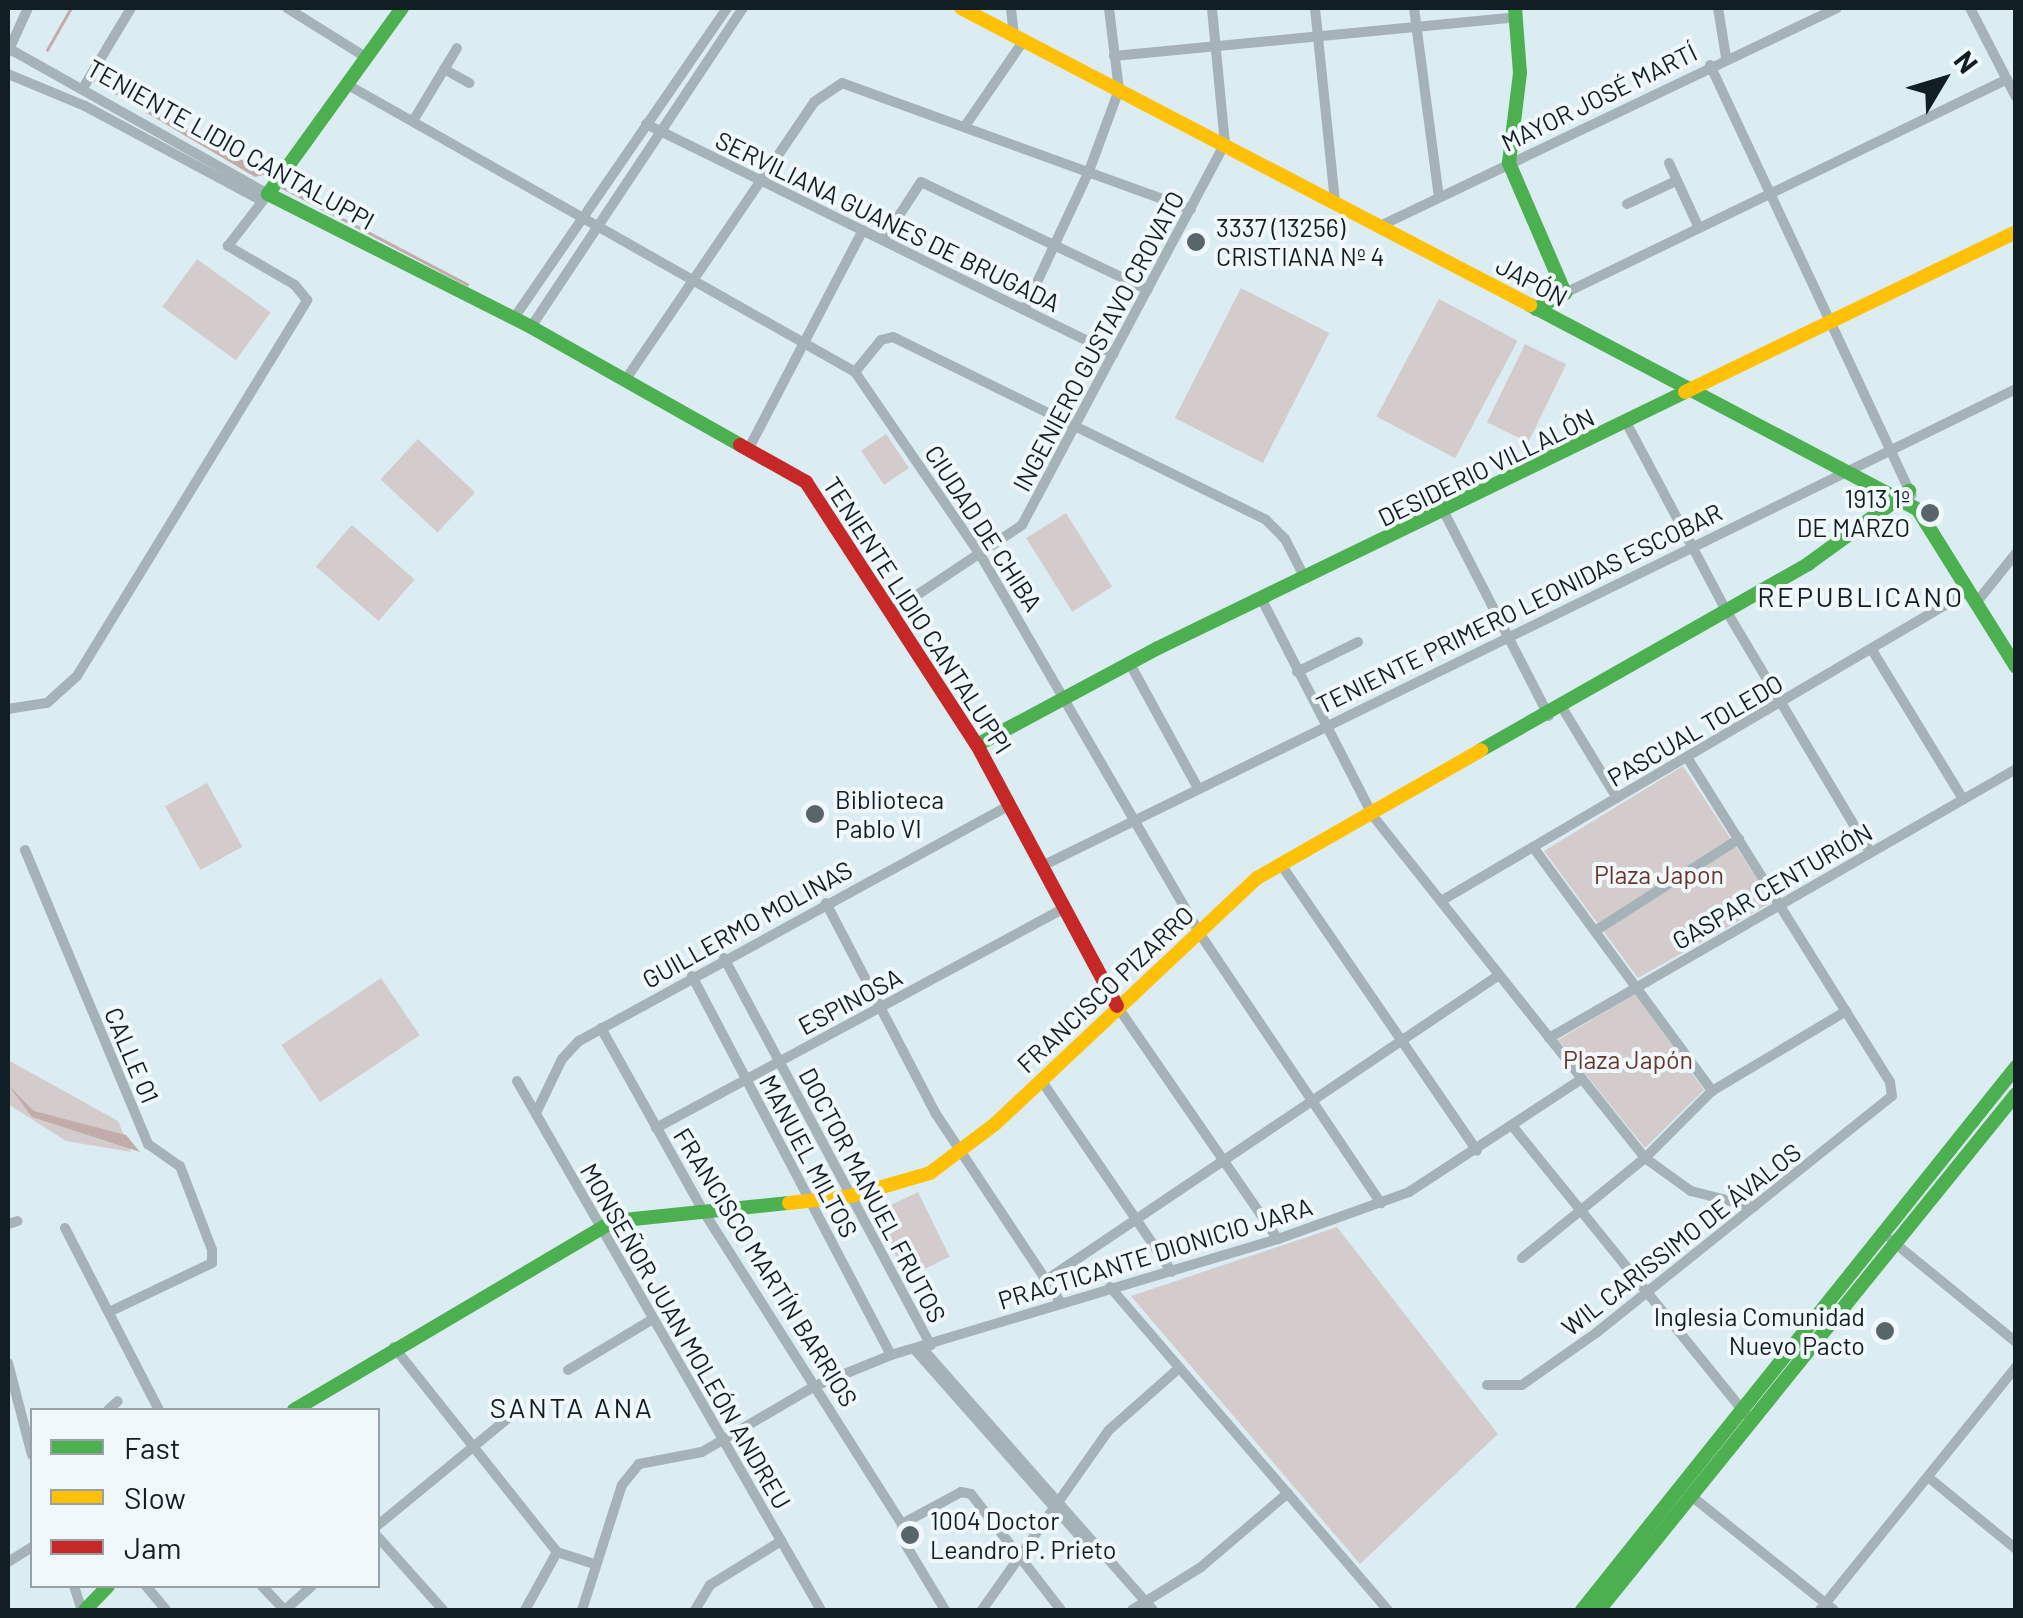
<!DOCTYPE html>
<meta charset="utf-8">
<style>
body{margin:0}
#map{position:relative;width:2023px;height:1618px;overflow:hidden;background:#dcecf3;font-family:Barlow,sans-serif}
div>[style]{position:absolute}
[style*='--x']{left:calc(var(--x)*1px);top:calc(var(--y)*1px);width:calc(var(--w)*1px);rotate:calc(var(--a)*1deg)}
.green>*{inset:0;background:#d4cccc;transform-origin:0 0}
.water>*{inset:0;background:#c1aca9}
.stream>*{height:2.5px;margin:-1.25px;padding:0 1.25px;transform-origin:1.25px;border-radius:1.25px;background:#c1aca9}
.street>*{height:10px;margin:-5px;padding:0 5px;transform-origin:5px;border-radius:5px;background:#a5b2b8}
.fast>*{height:14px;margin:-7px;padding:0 7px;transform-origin:7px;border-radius:7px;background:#4caf50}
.slow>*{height:14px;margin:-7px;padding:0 7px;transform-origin:7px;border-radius:7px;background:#ffc107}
.jam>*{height:14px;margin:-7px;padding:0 7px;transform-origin:7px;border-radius:7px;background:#c62828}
.dots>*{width:28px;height:28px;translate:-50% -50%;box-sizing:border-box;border:5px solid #f1f8fb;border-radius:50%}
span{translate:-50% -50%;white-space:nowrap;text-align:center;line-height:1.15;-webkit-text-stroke:8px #f1f8fb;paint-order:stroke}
.street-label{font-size:25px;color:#111e24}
.poi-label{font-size:25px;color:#111e24}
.left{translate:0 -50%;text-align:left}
.right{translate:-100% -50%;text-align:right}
.park-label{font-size:25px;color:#68342b}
.neighbourhood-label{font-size:28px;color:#111e24;letter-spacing:2.5px}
.frame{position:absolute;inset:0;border:10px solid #111e24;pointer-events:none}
.legend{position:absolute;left:30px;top:1408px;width:350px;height:180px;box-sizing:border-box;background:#f1f8fb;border:2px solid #97a1a5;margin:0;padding:12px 18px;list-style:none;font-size:30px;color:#111e24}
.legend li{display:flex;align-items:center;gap:20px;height:50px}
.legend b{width:50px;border:2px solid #97a1a5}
.north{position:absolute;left:1893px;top:30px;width:100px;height:100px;-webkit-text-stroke:8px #f1f8fb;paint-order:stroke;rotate:52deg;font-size:28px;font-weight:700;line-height:40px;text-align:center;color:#111e24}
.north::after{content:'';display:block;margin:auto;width:35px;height:45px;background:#111e24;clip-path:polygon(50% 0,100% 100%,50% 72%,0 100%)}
</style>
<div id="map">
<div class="green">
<i style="left:197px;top:259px;width:91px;height:59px;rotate:36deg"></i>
<i style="left:1241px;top:288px;width:99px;height:146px;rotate:27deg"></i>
<i style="left:1439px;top:299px;width:89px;height:133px;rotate:28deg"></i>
<i style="left:1525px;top:344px;width:46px;height:87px;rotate:26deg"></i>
<i style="left:886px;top:434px;width:41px;height:30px;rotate:56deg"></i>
<i style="left:418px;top:439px;width:78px;height:55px;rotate:43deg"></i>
<i style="left:1066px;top:513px;width:87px;height:47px;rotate:58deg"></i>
<i style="left:352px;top:525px;width:83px;height:55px;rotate:41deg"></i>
<i style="clip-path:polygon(1683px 766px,1772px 902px,1638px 978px,1544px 851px)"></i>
<i style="left:207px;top:783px;width:73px;height:48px;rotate:61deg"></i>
<i style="left:381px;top:978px;width:69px;height:120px;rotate:56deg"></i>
<i style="clip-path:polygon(1635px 994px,1704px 1090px,1645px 1148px,1558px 1040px)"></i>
<i style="clip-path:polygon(8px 1060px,118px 1121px,131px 1152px,66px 1141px,8px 1104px)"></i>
<i style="left:918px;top:1192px;width:72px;height:48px;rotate:64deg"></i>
<i style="clip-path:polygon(1337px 1227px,1498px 1434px,1360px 1564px,1131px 1296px)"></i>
</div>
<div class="water">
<i style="clip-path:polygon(94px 75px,137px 99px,267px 174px,255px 177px,91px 80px)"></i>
<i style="clip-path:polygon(8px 1085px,34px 1111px,126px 1135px,140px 1152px,32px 1117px)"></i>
</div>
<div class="stream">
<i style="--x:47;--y:50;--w:48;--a:-60.3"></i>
<i style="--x:282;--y:187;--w:209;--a:27.7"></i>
</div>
<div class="street">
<i style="--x:287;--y:8;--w:94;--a:32"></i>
<i style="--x:1011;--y:8;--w:30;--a:84"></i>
<i style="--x:1315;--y:8;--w:196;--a:84.1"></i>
<i style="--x:1414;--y:8;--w:191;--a:82.5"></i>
<i style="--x:1718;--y:8;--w:50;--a:80.7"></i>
<i style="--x:1970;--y:8;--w:100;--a:62.7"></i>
<i style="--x:8;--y:52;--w:48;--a:-65.6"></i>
<i style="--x:1114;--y:56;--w:404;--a:-5.5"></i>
<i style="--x:1710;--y:65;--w:475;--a:64.9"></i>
<i style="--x:444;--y:69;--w:29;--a:29"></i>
<i style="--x:8;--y:74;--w:83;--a:22.6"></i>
<i style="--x:85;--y:106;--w:201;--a:28.2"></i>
<i style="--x:348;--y:85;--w:583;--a:29.51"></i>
<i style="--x:855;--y:372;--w:223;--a:55.6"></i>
<i style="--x:981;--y:556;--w:433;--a:59.9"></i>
<i style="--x:1198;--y:931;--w:328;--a:56.1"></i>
<i style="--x:83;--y:88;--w:93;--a:-59"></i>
<i style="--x:413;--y:121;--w:85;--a:-58.9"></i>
<i style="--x:646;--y:124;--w:521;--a:26.17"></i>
<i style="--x:965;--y:126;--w:101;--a:-55.5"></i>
<i style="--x:1669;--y:163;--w:69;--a:65.3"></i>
<i style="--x:1627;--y:204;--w:54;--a:-25.1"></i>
<i style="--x:1380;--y:226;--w:506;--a:-25.5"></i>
<i style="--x:883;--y:240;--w:69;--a:-56.8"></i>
<i style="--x:921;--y:182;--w:251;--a:25.4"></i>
<i style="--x:1565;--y:293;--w:491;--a:-25.8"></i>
<i style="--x:1024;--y:310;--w:153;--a:-64.9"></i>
<i style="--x:1089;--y:171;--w:86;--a:-69.7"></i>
<i style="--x:1119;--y:90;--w:83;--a:-97"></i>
<i style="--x:514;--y:318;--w:376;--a:-55.5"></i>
<i style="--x:531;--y:327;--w:383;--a:-56.4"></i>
<i style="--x:855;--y:372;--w:41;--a:-50.9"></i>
<i style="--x:881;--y:340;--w:12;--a:-14"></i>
<i style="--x:893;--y:337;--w:415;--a:26.1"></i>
<i style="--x:1266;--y:520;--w:27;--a:45"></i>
<i style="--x:1285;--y:539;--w:44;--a:62.9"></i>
<i style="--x:626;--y:379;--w:335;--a:-55.8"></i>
<i style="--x:814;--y:102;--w:34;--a:-34"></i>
<i style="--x:842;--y:83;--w:371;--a:19.9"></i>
<i style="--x:1627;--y:424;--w:213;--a:62"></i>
<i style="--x:1727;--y:612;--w:279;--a:59.2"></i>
<i style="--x:749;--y:448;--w:246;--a:-62.4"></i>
<i style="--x:1445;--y:514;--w:227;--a:62.8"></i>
<i style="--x:1261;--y:598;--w:245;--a:62.8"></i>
<i style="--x:1373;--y:816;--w:437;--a:51.5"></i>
<i style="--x:1645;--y:1158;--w:57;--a:35.7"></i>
<i style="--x:1691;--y:1191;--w:65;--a:14.3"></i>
<i style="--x:1976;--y:603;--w:64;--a:-51.3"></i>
<i style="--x:893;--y:611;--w:155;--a:-33.7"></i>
<i style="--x:1022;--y:525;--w:432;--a:-62"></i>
<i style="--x:1225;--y:144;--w:137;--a:-95.5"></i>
<i style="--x:1872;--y:650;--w:175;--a:58.6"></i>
<i style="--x:1130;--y:664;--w:141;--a:61.3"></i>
<i style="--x:1297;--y:672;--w:68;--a:-26.2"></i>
<i style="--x:8;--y:709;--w:39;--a:-9"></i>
<i style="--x:47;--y:703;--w:40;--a:-42"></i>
<i style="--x:77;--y:676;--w:441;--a:-58.5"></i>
<i style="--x:307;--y:300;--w:19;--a:-129"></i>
<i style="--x:295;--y:285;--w:78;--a:-149.8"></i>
<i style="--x:228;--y:246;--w:66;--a:-52.4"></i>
<i style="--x:268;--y:194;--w:298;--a:-150.7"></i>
<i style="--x:1563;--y:709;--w:104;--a:58.8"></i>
<i style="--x:1533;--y:847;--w:303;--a:53.7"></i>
<i style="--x:25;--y:850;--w:319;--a:67.3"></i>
<i style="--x:148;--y:1144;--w:39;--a:35"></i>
<i style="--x:180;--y:1166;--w:90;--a:69.1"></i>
<i style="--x:212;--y:1250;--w:13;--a:90"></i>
<i style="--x:212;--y:1263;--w:114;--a:154.6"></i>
<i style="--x:1042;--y:866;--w:1085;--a:-26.09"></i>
<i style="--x:1282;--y:866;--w:345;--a:55.6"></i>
<i style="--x:1441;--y:901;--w:612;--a:-30.42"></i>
<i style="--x:826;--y:903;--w:238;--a:62.5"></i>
<i style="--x:936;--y:1114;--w:223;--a:56.5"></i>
<i style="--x:1595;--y:931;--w:171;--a:-32.6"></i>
<i style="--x:724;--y:958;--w:439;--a:61.9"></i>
<i style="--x:692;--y:976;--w:428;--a:62.3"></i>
<i style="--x:1117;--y:1006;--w:283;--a:55.4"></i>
<i style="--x:601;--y:1028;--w:207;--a:60.8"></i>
<i style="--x:702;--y:1209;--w:373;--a:57.6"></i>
<i style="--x:1549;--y:1038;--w:539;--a:-29.94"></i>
<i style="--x:1041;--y:1080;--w:232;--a:55.7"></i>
<i style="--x:517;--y:1081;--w:610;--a:60.12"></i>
<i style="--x:536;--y:1113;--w:60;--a:-64.3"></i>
<i style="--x:562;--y:1059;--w:25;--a:-47"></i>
<i style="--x:579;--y:1041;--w:491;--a:-28.7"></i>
<i style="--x:656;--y:1128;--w:464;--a:-28.3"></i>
<i style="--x:1514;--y:1128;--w:368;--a:51"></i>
<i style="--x:8;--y:1224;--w:10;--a:-17"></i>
<i style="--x:65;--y:1228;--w:205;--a:62.7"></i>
<i style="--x:1891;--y:1240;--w:161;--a:39.2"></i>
<i style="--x:1522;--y:1258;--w:159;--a:-39.1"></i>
<i style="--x:1645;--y:1158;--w:95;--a:-45"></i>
<i style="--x:1712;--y:1091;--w:156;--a:-30.8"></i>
<i style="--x:1046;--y:1280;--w:546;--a:-33.95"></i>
<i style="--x:1110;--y:1287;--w:426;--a:49.3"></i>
<i style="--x:394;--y:1347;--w:262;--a:51.5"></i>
<i style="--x:557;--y:1552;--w:40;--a:18"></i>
<i style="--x:922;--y:1348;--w:349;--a:48.6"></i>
<i style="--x:915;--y:1350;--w:254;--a:48.5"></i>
<i style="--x:8;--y:1363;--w:95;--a:75.4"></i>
<i style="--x:568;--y:1370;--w:99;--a:-31"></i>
<i style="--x:1487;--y:1385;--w:35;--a:0"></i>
<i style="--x:1522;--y:1385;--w:90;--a:-35.1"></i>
<i style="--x:1596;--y:1333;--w:379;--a:-38.7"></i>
<i style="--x:1892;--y:1096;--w:14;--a:-98"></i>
<i style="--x:1890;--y:1082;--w:383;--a:-122"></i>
<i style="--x:108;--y:1410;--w:13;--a:-42"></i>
<i style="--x:1928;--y:1477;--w:114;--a:39.3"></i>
<i style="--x:1690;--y:1495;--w:184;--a:38.6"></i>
<i style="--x:902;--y:1524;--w:67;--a:-28.5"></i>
<i style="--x:961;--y:1492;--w:10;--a:11"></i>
<i style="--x:971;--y:1494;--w:147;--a:52.2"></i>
<i style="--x:902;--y:1524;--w:18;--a:84"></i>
<i style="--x:904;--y:1542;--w:79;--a:58.9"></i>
<i style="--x:378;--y:1525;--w:166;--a:-39.4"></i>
<i style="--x:378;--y:1537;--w:98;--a:48.3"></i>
<i style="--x:8;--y:1562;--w:28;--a:-32"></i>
<i style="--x:74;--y:1586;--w:25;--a:72"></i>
<i style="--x:146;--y:1586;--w:31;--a:50"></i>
<i style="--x:262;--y:1586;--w:33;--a:47"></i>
<i style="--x:285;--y:1610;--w:36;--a:-42"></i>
<i style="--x:525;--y:1610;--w:66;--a:-61.1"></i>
<i style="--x:582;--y:1610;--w:131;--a:-72.3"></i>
<i style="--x:622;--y:1485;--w:27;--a:-51"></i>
<i style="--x:639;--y:1464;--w:64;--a:-10.8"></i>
<i style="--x:702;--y:1452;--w:131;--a:-30.3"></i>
<i style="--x:815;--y:1386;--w:82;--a:-22.2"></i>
<i style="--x:891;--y:1355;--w:404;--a:-16.7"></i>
<i style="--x:1278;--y:1239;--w:139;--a:-19.7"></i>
<i style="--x:1409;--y:1192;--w:207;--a:-33.2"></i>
<i style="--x:695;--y:1610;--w:29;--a:-59"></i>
<i style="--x:710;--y:1585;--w:84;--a:-31.8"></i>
<i style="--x:982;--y:1610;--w:220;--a:-54.8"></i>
<i style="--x:1109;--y:1430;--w:94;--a:-41.5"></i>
<i style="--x:1132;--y:1610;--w:81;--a:-31.9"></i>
<i style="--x:1201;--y:1567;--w:114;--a:-40.4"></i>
<i style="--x:1820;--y:1610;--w:312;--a:-51.1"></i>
</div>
<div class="fast">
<i style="--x:402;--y:8;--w:229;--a:125.8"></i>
<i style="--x:268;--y:194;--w:295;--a:26.8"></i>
<i style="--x:531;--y:327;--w:240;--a:29.4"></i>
<i style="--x:1515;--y:8;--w:65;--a:85.6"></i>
<i style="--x:1520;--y:73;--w:91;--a:97"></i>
<i style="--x:1509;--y:163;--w:142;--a:66.7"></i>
<i style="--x:1565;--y:293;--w:33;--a:151"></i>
<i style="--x:1530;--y:305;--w:439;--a:27.8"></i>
<i style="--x:1918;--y:510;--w:185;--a:58"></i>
<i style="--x:977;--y:745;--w:205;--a:-28.2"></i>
<i style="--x:1158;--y:648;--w:586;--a:-25.91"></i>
<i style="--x:1481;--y:750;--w:376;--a:-29.6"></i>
<i style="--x:1808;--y:564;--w:125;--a:-35.9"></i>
<i style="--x:294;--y:1410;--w:372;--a:-30.6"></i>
<i style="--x:614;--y:1221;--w:176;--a:-5.9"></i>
<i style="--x:85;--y:1610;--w:33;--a:-46"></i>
<i style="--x:1582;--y:1610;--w:695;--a:-51.37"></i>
<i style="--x:1599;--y:1610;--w:663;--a:-51.06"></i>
</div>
<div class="slow">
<i style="--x:961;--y:8;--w:642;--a:27.56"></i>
<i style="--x:1685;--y:392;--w:368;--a:-25.8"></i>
<i style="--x:789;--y:1203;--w:62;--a:-6.4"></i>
<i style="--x:851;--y:1196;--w:82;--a:-16.2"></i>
<i style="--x:930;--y:1173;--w:81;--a:-37"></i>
<i style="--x:995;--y:1124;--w:359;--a:-43.2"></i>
<i style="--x:1257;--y:878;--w:258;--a:-29.7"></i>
</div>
<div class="jam">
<i style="--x:740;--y:445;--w:76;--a:29.3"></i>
<i style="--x:806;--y:482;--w:314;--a:57"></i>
<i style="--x:977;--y:745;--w:296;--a:61.8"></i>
</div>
<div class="dots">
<i style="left:1196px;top:242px;background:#58666c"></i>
<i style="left:1930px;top:513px;background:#58666c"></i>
<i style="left:815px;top:814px;background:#58666c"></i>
<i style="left:1885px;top:1331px;background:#58666c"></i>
<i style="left:910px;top:1535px;background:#58666c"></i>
</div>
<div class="street-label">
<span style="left:1599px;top:97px;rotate:-26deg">MAYOR JOSÉ MARTÍ</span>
<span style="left:231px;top:144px;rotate:29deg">TENIENTE LIDIO CANTALUPPI</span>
<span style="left:888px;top:221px;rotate:26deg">SERVILIANA GUANES DE BRUGADA</span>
<span style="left:1532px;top:281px;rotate:28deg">JAPÓN</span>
<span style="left:1098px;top:341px;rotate:-62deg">INGENIERO GUSTAVO CROVATO</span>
<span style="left:1486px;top:467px;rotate:-26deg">DESIDERIO VILLALÓN</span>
<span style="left:984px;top:528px;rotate:57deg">CIUDAD DE CHIBA</span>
<span style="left:1519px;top:608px;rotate:-26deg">TENIENTE PRIMERO LEONIDAS ESCOBAR</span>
<span style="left:918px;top:615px;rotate:57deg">TENIENTE LIDIO CANTALUPPI</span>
<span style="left:1695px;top:730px;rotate:-30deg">PASCUAL TOLEDO</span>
<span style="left:1772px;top:886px;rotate:-30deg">GASPAR CENTURIÓN</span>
<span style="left:747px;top:924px;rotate:-29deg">GUILLERMO MOLINAS</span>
<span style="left:1105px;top:989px;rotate:-43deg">FRANCISCO PIZARRO</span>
<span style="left:850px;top:1001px;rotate:-28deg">ESPINOSA</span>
<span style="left:132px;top:1055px;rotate:67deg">CALLE 01</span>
<span style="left:809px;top:1156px;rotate:62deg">MANUEL MILTOS</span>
<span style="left:873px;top:1195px;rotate:62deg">DOCTOR MANUEL FRUTOS</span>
<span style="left:1681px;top:1239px;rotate:-38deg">WIL CARISSIMO DE ÁVALOS</span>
<span style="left:1155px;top:1253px;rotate:-17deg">PRACTICANTE DIONICIO JARA</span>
<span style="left:766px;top:1267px;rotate:58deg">FRANCISCO MARTÍN BARRIOS</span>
<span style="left:686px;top:1336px;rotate:60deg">MONSEÑOR JUAN MOLEÓN ANDREU</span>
</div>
<div class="poi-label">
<span class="left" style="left:1216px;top:242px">3337 (13256)<br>CRISTIANA Nº 4</span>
<span class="right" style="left:1910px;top:513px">1913 1º<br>DE MARZO</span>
<span class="left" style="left:835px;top:814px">Biblioteca<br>Pablo VI</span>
<span class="right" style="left:1865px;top:1331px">Inglesia Comunidad<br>Nuevo Pacto</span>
<span class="left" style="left:930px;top:1535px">1004 Doctor<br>Leandro P. Prieto</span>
</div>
<div class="park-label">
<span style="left:1659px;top:874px">Plaza Japon</span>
<span style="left:1628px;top:1059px">Plaza Japón</span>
</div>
<div class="neighbourhood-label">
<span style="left:1861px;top:596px">REPUBLICANO</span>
<span style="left:572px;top:1407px">SANTA ANA</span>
</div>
<div class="frame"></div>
<ul class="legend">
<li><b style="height:12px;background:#4caf50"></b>Fast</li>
<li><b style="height:12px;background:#ffc107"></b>Slow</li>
<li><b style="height:12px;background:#c62828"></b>Jam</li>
</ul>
<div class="north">N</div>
</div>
